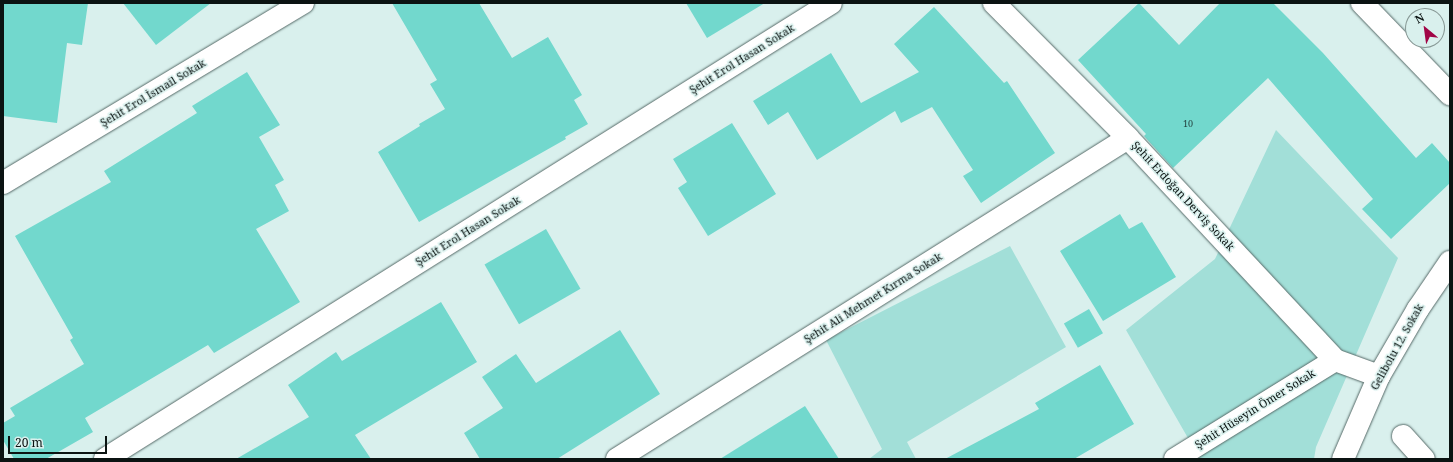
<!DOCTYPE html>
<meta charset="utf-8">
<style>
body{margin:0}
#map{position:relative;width:1453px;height:462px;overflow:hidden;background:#d9f0ed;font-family:"Noto Serif",serif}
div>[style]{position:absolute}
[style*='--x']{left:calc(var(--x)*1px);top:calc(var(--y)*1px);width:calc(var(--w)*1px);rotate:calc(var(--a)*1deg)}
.green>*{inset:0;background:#a2dfd8}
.building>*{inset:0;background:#72d8cd;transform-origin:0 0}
.roads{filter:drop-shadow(0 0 1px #556967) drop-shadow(0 0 1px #556967)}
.minor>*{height:22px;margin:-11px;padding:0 11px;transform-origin:11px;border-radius:11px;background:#fff}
span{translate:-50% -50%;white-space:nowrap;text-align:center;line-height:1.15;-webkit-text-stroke:3px #d9f0ed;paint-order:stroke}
.number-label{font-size:9px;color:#254441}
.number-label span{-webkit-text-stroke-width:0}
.street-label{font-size:11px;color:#0b1312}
.frame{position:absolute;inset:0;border:4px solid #0b1312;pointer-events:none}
.north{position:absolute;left:1405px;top:8px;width:40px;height:40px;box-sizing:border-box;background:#d9f0ed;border:1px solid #879895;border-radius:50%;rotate:331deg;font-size:11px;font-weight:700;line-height:16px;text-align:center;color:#0b1312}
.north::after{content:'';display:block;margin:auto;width:14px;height:18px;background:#a10647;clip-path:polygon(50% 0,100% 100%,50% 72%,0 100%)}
.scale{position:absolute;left:8px;top:436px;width:99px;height:18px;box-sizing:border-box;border:2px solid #0b1312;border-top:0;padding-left:5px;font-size:12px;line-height:14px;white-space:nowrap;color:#0b1312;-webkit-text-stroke:3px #d9f0ed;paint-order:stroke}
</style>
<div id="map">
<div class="green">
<i style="clip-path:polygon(1276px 130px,1398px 258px,1316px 447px,1314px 459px,1200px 459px,1126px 330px,1215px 259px)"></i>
<i style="clip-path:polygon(1010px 246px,1066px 347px,907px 442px,916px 459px,869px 459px,882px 449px,826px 340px)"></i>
</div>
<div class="building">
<i style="clip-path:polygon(3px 3px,88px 3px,82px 45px,67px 43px,57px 123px,3px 116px)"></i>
<i style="clip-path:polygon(123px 3px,211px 3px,156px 45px)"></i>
<i style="clip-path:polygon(392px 3px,479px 3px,512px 58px,548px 37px,582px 95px,574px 100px,588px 124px,565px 137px,566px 139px,419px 222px,378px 152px,420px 126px,419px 124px,445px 109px,430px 84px,437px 80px)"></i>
<i style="clip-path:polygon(686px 3px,765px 3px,707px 38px)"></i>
<i style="clip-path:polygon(1139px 3px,1179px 45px,1220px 3px,1273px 3px,1323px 53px,1416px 158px,1432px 143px,1450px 163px,1450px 183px,1391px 239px,1362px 209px,1373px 199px,1268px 78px,1173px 168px,1144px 136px,1146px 134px,1078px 60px)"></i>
<i style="clip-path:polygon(934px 7px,1004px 83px,1007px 81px,1055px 153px,981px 203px,963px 176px,973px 170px,932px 107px,901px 123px,895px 111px,817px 160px,788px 112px,768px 125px,753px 101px,831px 53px,861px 103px,919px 72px,894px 44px)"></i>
<i style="clip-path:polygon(247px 72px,280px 125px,259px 137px,284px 180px,275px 185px,289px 211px,256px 229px,300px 302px,214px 353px,208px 345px,85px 418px,93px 432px,46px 459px,14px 459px,3px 440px,3px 423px,15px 416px,10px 408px,84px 364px,70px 340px,73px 338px,15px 236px,111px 182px,104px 171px,197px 113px,192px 106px)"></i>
<i style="clip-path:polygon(732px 123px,776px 194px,708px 236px,678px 188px,687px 182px,673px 159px)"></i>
<i style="clip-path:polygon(1120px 214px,1129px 229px,1142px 222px,1176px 277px,1103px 321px,1060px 251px)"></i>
<i style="left:546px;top:229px;width:69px;height:71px;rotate:60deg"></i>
<i style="clip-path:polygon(441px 302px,477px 362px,355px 435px,371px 459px,236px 459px,309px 417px,288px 385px,336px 352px,342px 361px)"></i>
<i style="left:1089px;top:309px;width:28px;height:29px;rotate:60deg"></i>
<i style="clip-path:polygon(620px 330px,660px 394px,557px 459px,480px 459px,464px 433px,503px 408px,482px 377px,516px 354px,536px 383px)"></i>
<i style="clip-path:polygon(1100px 365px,1134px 424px,1074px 459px,945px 459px,1039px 409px,1035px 403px)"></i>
<i style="clip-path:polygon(805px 406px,839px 459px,720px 459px)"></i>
</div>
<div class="roads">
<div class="minor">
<i style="--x:994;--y:3;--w:190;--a:45.2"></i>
<i style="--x:1128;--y:138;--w:304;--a:47"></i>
<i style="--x:1335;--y:360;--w:47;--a:20"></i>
<i style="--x:1362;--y:3;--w:127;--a:46"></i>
<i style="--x:3;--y:183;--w:350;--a:-31"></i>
<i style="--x:1403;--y:436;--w:31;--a:48"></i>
<i style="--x:105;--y:459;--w:857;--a:-32.13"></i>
<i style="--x:617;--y:459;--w:603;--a:-32.14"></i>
<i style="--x:1175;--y:459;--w:188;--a:-31.7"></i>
<i style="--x:1343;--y:459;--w:90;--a:-66.6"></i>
<i style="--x:1379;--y:376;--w:78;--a:-59.8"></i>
<i style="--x:1418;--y:309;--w:57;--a:-55.8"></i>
</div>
</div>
<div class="number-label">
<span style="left:1188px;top:124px">10</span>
</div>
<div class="street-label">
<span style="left:742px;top:59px;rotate:-32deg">Şehit Erol Hasan Sokak</span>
<span style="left:153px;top:93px;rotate:-31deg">Şehit Erol İsmail Sokak</span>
<span style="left:1183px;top:196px;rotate:47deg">Şehit Erdoğan Derviş Sokak</span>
<span style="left:468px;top:231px;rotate:-32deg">Şehit Erol Hasan Sokak</span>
<span style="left:873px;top:298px;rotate:-32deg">Şehit Ali Mehmet Kırma Sokak</span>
<span style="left:1397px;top:347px;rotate:-61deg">Gelibolu 12. Sokak</span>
<span style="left:1255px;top:409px;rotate:-32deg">Şehit Hüseyin Ömer Sokak</span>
</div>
<div class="frame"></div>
<div class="north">N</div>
<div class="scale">20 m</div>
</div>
